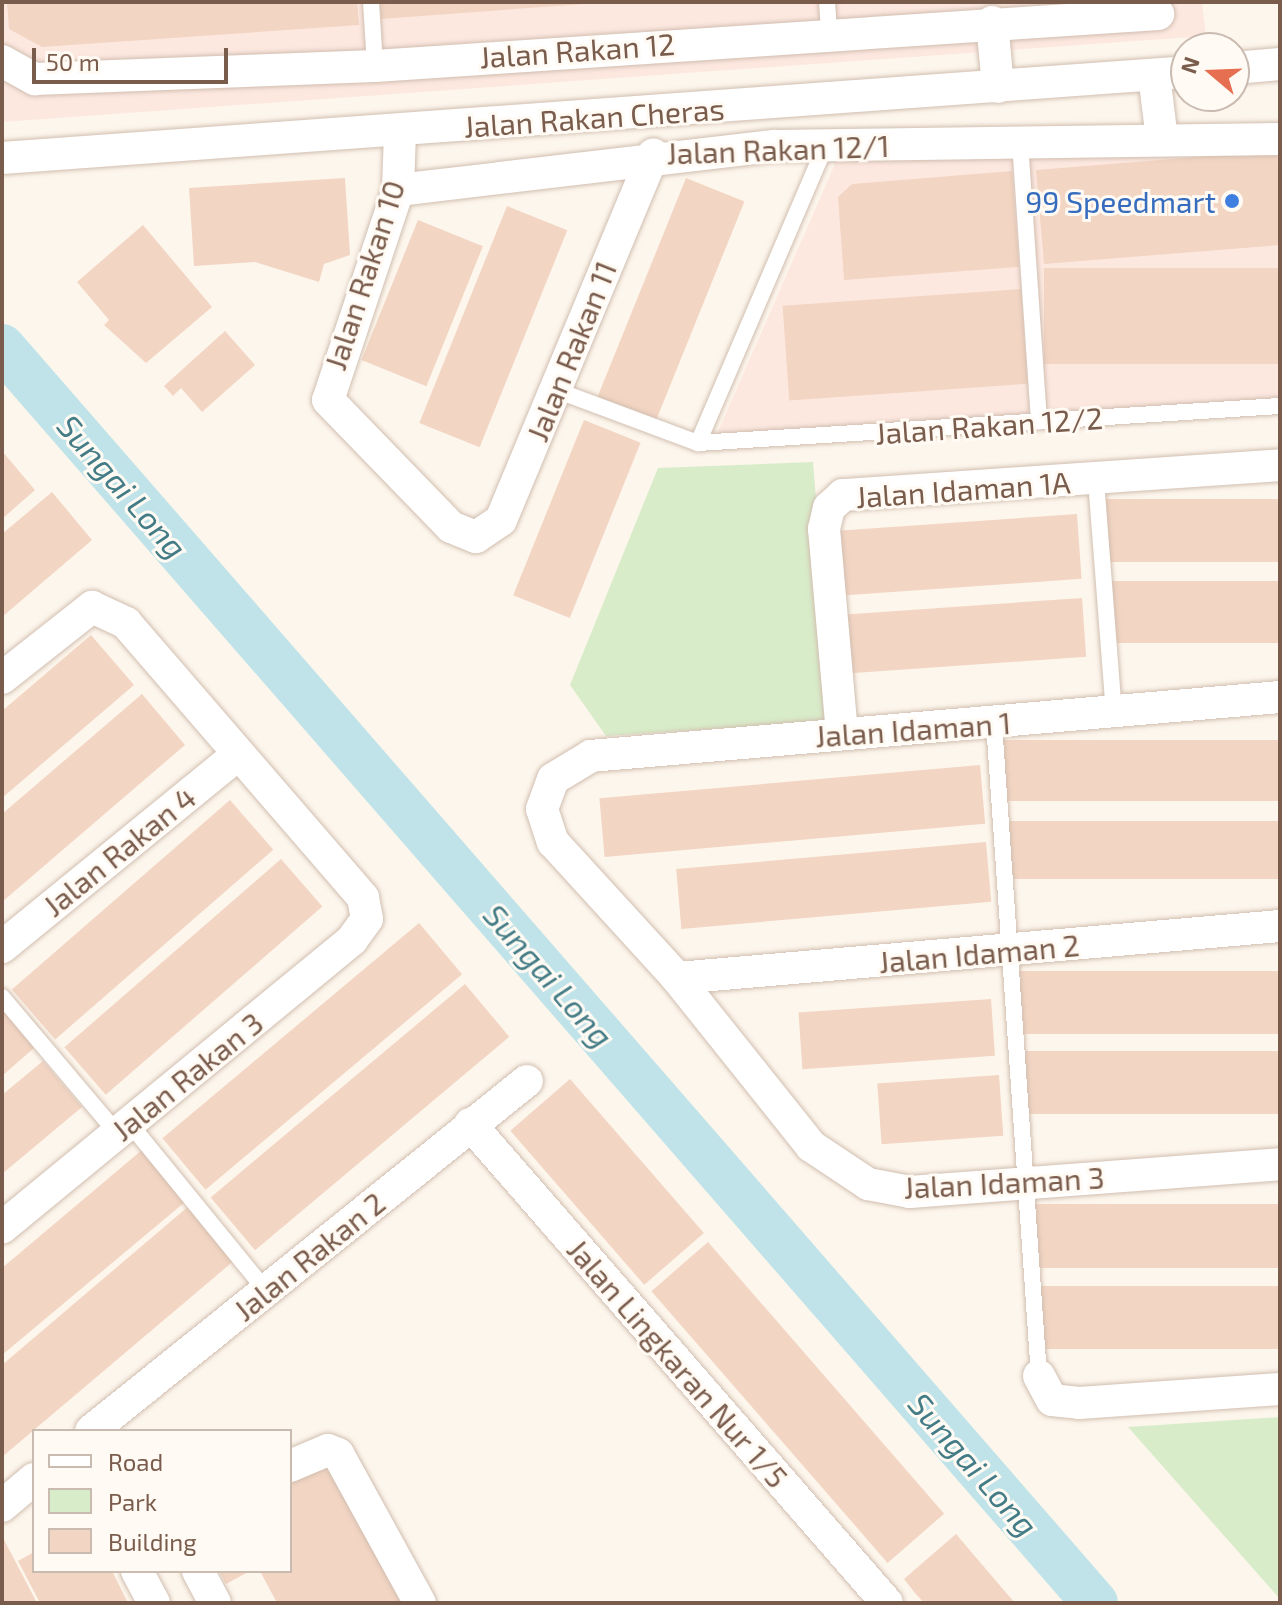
<!DOCTYPE html>
<style>
body{margin:0}
#map{position:relative;width:1282px;height:1605px;overflow:hidden;background:#fdf6ec;font-family:"Exo 2",sans-serif}
div>[style]{position:absolute}
[style*='--x']{left:calc(var(--x)*1px);top:calc(var(--y)*1px);width:calc(var(--w)*1px);rotate:calc(var(--a)*1deg)}
.commercial>*{inset:0;background:#fde8e0}
.green>*{inset:0;background:#d8ecc9}
.river>*{height:46px;margin:-23px;padding:0 23px;transform-origin:23px;border-radius:23px;background:#bfe3e8}
.building>*{inset:0;background:#f3d5c3;transform-origin:0 0}
.roads{filter:drop-shadow(0 0 2px #d1beb0) drop-shadow(0 0 2px #d1beb0)}
.service>*{height:16px;margin:-8px;padding:0 8px;transform-origin:8px;border-radius:8px;background:#fff}
.minor>*{height:32px;margin:-16px;padding:0 16px;transform-origin:16px;border-radius:16px;background:#fff}
.dots>*{width:22px;height:22px;translate:-50% -50%;box-sizing:border-box;border:4px solid #fffaf3;border-radius:50%}
span{translate:-50% -50%;white-space:nowrap;text-align:center;line-height:1.15;-webkit-text-stroke:6px #fffaf3;paint-order:stroke}
.street-label{font-size:30px;color:#7a5c4d}
.shop-label{font-size:30px;color:#366cbe}
.right{translate:-100% -50%;text-align:right}
.water-label{font-size:32px;color:#437c86;font-style:italic}
.frame{position:absolute;inset:0;border:4px solid #7a5c4d;pointer-events:none}
.legend{position:absolute;left:32px;top:1429px;width:260px;height:144px;box-sizing:border-box;background:#fffaf3;border:2px solid #cabbb1;margin:0;padding:10px 14px;list-style:none;font-size:24px;color:#7a5c4d}
.legend li{display:flex;align-items:center;gap:16px;height:40px}
.legend b{width:40px;border:2px solid #cabbb1}
.north{position:absolute;left:1170px;top:32px;width:80px;height:80px;box-sizing:border-box;background:#fffaf3;border:2px solid #cabbb1;border-radius:50%;rotate:289deg;font-size:22px;font-weight:700;line-height:32px;text-align:center;color:#7a5c4d}
.north::after{content:'';display:block;margin:auto;width:28px;height:36px;background:#e76f51;clip-path:polygon(50% 0,100% 100%,50% 72%,0 100%)}
.scale{position:absolute;left:32px;top:48px;width:196px;height:36px;box-sizing:border-box;border:4px solid #7a5c4d;border-top:0;padding-left:10px;font-size:24px;line-height:28px;white-space:nowrap;color:#7a5c4d;-webkit-text-stroke:6px #fffaf3;paint-order:stroke}
</style>
<div id="map">
<div class="commercial">
<i style="clip-path:polygon(2px 2px,1202px 2px,1206px 36px,2px 122px)"></i>
<i style="clip-path:polygon(1280px 153px,1280px 401px,717px 434px,838px 157px)"></i>
</div>
<div class="green">
<i style="clip-path:polygon(813px 462px,834px 721px,606px 736px,570px 685px,658px 468px)"></i>
<i style="clip-path:polygon(1280px 1417px,1280px 1599px,1128px 1427px)"></i>
</div>
<div class="river">
<i style="--x:2;--y:347;--w:1665;--a:48.97"></i>
</div>
<div class="building">
<i style="clip-path:polygon(7px 2px,357px 2px,359px 25px,42px 47px,9px 29px)"></i>
<i style="clip-path:polygon(380px 2px,584px 2px,584px 4px,381px 19px)"></i>
<i style="clip-path:polygon(1272px 151px,1280px 161px,1280px 245px,1044px 264px,1036px 170px)"></i>
<i style="clip-path:polygon(1012px 171px,1019px 267px,844px 280px,838px 197px,852px 184px)"></i>
<i style="clip-path:polygon(345px 178px,350px 255px,324px 264px,319px 282px,255px 262px,194px 266px,189px 188px)"></i>
<i style="left:686px;top:178px;width:63px;height:236px;rotate:22deg"></i>
<i style="left:507px;top:206px;width:65px;height:234px;rotate:22deg"></i>
<i style="left:418px;top:220px;width:70px;height:151px;rotate:22deg"></i>
<i style="clip-path:polygon(143px 225px,212px 307px,146px 363px,104px 325px,109px 320px,77px 282px)"></i>
<i style="left:1280px;top:268px;width:96px;height:236px;rotate:90deg"></i>
<i style="left:1021px;top:289px;width:95px;height:239px;rotate:86deg"></i>
<i style="clip-path:polygon(225px 331px,255px 365px,202px 412px,181px 388px,173px 396px,164px 386px)"></i>
<i style="left:584px;top:420px;width:61px;height:189px;rotate:22deg"></i>
<i style="clip-path:polygon(2px 451px,35px 490px,2px 519px)"></i>
<i style="clip-path:polygon(52px 492px,92px 540px,2px 617px,2px 534px)"></i>
<i style="left:1280px;top:499px;width:63px;height:180px;rotate:90deg"></i>
<i style="left:1077px;top:514px;width:65px;height:240px;rotate:86deg"></i>
<i style="left:1280px;top:581px;width:62px;height:171px;rotate:90deg"></i>
<i style="left:1082px;top:598px;width:59px;height:240px;rotate:86deg"></i>
<i style="clip-path:polygon(91px 635px,134px 685px,2px 798px,2px 711px)"></i>
<i style="clip-path:polygon(142px 694px,185px 745px,2px 902px,2px 814px)"></i>
<i style="left:1280px;top:740px;width:61px;height:278px;rotate:90deg"></i>
<i style="left:980px;top:765px;width:59px;height:382px;rotate:85deg"></i>
<i style="left:230px;top:800px;width:66px;height:289px;rotate:49deg"></i>
<i style="left:1280px;top:821px;width:58px;height:272px;rotate:90deg"></i>
<i style="left:986px;top:842px;width:60px;height:311px;rotate:85deg"></i>
<i style="left:281px;top:859px;width:63px;height:287px;rotate:49deg"></i>
<i style="left:419px;top:923px;width:67px;height:335px;rotate:50deg"></i>
<i style="left:1280px;top:971px;width:63px;height:266px;rotate:90deg"></i>
<i style="left:465px;top:984px;width:69px;height:332px;rotate:50deg"></i>
<i style="left:991px;top:999px;width:57px;height:193px;rotate:86deg"></i>
<i style="clip-path:polygon(2px 1009px,34px 1048px,2px 1076px)"></i>
<i style="left:1280px;top:1051px;width:63px;height:262px;rotate:90deg"></i>
<i style="clip-path:polygon(43px 1061px,82px 1107px,2px 1174px,2px 1095px)"></i>
<i style="left:999px;top:1075px;width:61px;height:122px;rotate:86deg"></i>
<i style="left:570px;top:1079px;width:204px;height:79px;rotate:49deg"></i>
<i style="clip-path:polygon(142px 1150px,185px 1202px,2px 1355px,2px 1268px)"></i>
<i style="left:1280px;top:1204px;width:64px;height:247px;rotate:90deg"></i>
<i style="clip-path:polygon(190px 1205px,236px 1259px,2px 1457px,2px 1365px)"></i>
<i style="left:708px;top:1242px;width:360px;height:75px;rotate:49deg"></i>
<i style="left:1280px;top:1286px;width:63px;height:240px;rotate:90deg"></i>
<i style="clip-path:polygon(332px 1456px,409px 1603px,277px 1603px,260px 1571px,290px 1571px,290px 1478px)"></i>
<i style="clip-path:polygon(956px 1534px,1002px 1588px,1015px 1603px,924px 1603px,915px 1593px,904px 1579px)"></i>
<i style="clip-path:polygon(2px 1536px,23px 1576px,37px 1603px,2px 1603px)"></i>
<i style="clip-path:polygon(34px 1552px,34px 1571px,112px 1571px,128px 1603px,40px 1603px,18px 1561px)"></i>
<i style="clip-path:polygon(219px 1571px,250px 1571px,226px 1584px)"></i>
</div>
<div class="roads">
<div class="service">
<i style="--x:371;--y:2;--w:64;--a:86.4"></i>
<i style="--x:827;--y:2;--w:29;--a:86"></i>
<i style="--x:1020;--y:142;--w:280;--a:86.1"></i>
<i style="--x:556;--y:390;--w:152;--a:20.5"></i>
<i style="--x:698;--y:443;--w:583;--a:-3.64"></i>
<i style="--x:698;--y:443;--w:324;--a:-66.8"></i>
<i style="--x:1096;--y:480;--w:233;--a:85.6"></i>
<i style="--x:994;--y:723;--w:655;--a:86.06"></i>
<i style="--x:2;--y:997;--w:178;--a:49.8"></i>
<i style="--x:130;--y:1124;--w:215;--a:50.8"></i>
</div>
<div class="minor">
<i style="--x:992;--y:22;--w:65;--a:84.7"></i>
<i style="--x:2;--y:61;--w:38;--a:29"></i>
<i style="--x:35;--y:79;--w:340;--a:-2.2"></i>
<i style="--x:375;--y:66;--w:785;--a:-3.8"></i>
<i style="--x:1234;--y:68;--w:46;--a:-5"></i>
<i style="--x:1154;--y:75;--w:64;--a:82.9"></i>
<i style="--x:400;--y:132;--w:58;--a:92"></i>
<i style="--x:398;--y:190;--w:221;--a:108.4"></i>
<i style="--x:328;--y:400;--w:177;--a:45.9"></i>
<i style="--x:451;--y:527;--w:27;--a:22"></i>
<i style="--x:476;--y:537;--w:30;--a:-34"></i>
<i style="--x:501;--y:520;--w:396;--a:-67.4"></i>
<i style="--x:2;--y:158;--w:1187;--a:-4.15"></i>
<i style="--x:398;--y:190;--w:380;--a:-6.7"></i>
<i style="--x:775;--y:146;--w:505;--a:-0.79"></i>
<i style="--x:2;--y:678;--w:115;--a:-38.3"></i>
<i style="--x:92;--y:607;--w:38;--a:25"></i>
<i style="--x:126;--y:623;--w:363;--a:49.2"></i>
<i style="--x:363;--y:898;--w:21;--a:79"></i>
<i style="--x:367;--y:919;--w:26;--a:126"></i>
<i style="--x:352;--y:940;--w:453;--a:140.6"></i>
<i style="--x:1280;--y:697;--w:692;--a:175.11"></i>
<i style="--x:591;--y:756;--w:44;--a:148.8"></i>
<i style="--x:553;--y:779;--w:32;--a:110"></i>
<i style="--x:542;--y:809;--w:35;--a:72"></i>
<i style="--x:553;--y:842;--w:184;--a:47.6"></i>
<i style="--x:677;--y:978;--w:215;--a:51.4"></i>
<i style="--x:811;--y:1146;--w:69;--a:33.7"></i>
<i style="--x:868;--y:1184;--w:43;--a:10.8"></i>
<i style="--x:910;--y:1192;--w:371;--a:-4.3"></i>
<i style="--x:842;--y:734;--w:206;--a:-95"></i>
<i style="--x:824;--y:529;--w:22;--a:-77"></i>
<i style="--x:829;--y:508;--w:19;--a:-43"></i>
<i style="--x:843;--y:495;--w:438;--a:-3.9"></i>
<i style="--x:2;--y:947;--w:303;--a:-39.2"></i>
<i style="--x:677;--y:978;--w:605;--a:-4.93"></i>
<i style="--x:470;--y:1124;--w:635;--a:48.96"></i>
<i style="--x:1039;--y:1376;--w:27;--a:62"></i>
<i style="--x:1052;--y:1400;--w:27;--a:6"></i>
<i style="--x:1079;--y:1403;--w:201;--a:-4"></i>
<i style="--x:91;--y:1431;--w:559;--a:-38.76"></i>
<i style="--x:290;--y:1466;--w:41;--a:-22.8"></i>
<i style="--x:328;--y:1450;--w:11;--a:22"></i>
<i style="--x:338;--y:1454;--w:170;--a:61.2"></i>
<i style="--x:2;--y:1506;--w:42;--a:-40.2"></i>
<i style="--x:137;--y:1571;--w:36;--a:62"></i>
<i style="--x:198;--y:1571;--w:36;--a:62"></i>
</div>
</div>
<div class="dots">
<i style="left:1232px;top:201px;background:#3f7fe0"></i>
</div>
<div class="street-label">
<span style="left:577px;top:50px;rotate:-4deg">Jalan Rakan 12</span>
<span style="left:594px;top:117px;rotate:-4deg">Jalan Rakan Cheras</span>
<span style="left:778px;top:149px;rotate:-2deg">Jalan Rakan 12/1</span>
<span style="left:364px;top:275px;rotate:-72deg">Jalan Rakan 10</span>
<span style="left:571px;top:351px;rotate:-68deg">Jalan Rakan 11</span>
<span style="left:989px;top:425px;rotate:-4deg">Jalan Rakan 12/2</span>
<span style="left:963px;top:489px;rotate:-4deg">Jalan Idaman 1A</span>
<span style="left:913px;top:729px;rotate:-4deg">Jalan Idaman 1</span>
<span style="left:119px;top:851px;rotate:-39deg">Jalan Rakan 4</span>
<span style="left:979px;top:953px;rotate:-5deg">Jalan Idaman 2</span>
<span style="left:187px;top:1076px;rotate:-39deg">Jalan Rakan 3</span>
<span style="left:1004px;top:1182px;rotate:-3deg">Jalan Idaman 3</span>
<span style="left:309px;top:1256px;rotate:-39deg">Jalan Rakan 2</span>
<span style="left:678px;top:1363px;rotate:49deg">Jalan Lingkaran Nur 1/5</span>
</div>
<div class="shop-label">
<span class="right" style="left:1216px;top:201px">99 Speedmart</span>
</div>
<div class="water-label">
<span style="left:123px;top:486px;rotate:49deg">Sungai Long</span>
<span style="left:549px;top:975px;rotate:49deg">Sungai Long</span>
<span style="left:974px;top:1464px;rotate:49deg">Sungai Long</span>
</div>
<div class="frame"></div>
<ul class="legend">
<li><b style="height:10px;background:#fff"></b>Road</li>
<li><b style="height:22px;background:#d8ecc9"></b>Park</li>
<li><b style="height:22px;background:#f3d5c3"></b>Building</li>
</ul>
<div class="north">N</div>
<div class="scale">50 m</div>
</div>
